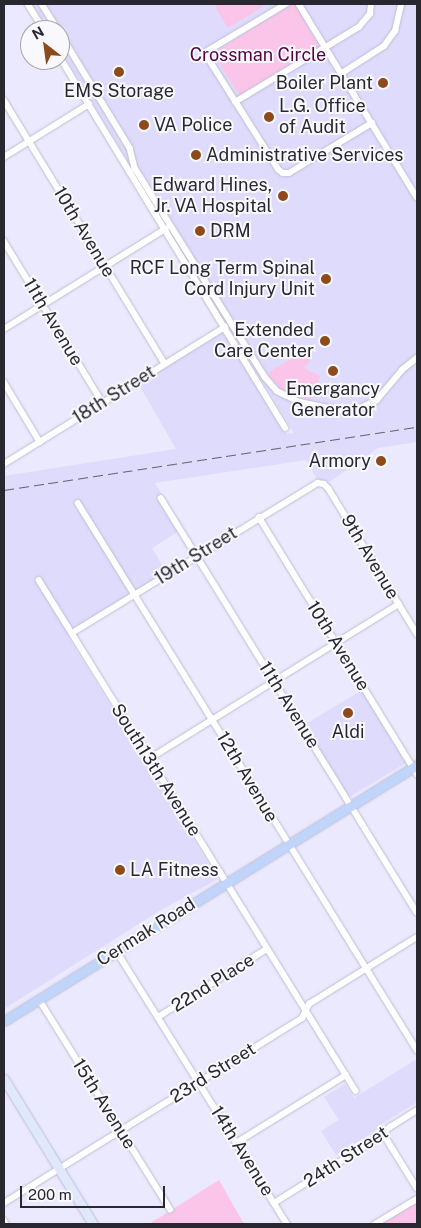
<!DOCTYPE html>
<style>
body{margin:0}
#map{position:relative;width:421px;height:1228px;overflow:hidden;background:#eae9fd;font-family:"Public Sans",sans-serif}
div>[style]{position:absolute}
[style*='--x']{left:calc(var(--x)*1px);top:calc(var(--y)*1px);width:calc(var(--w)*1px);rotate:calc(var(--a)*1deg)}
.built>*{inset:0;background:#dedbfc;transform-origin:0 0}
.green>*{inset:0;background:#fac5e9}
.roads{filter:drop-shadow(0 0 1px #bebdd5) drop-shadow(0 0 1px #bebdd5)}
.street>*{height:5.5px;margin:-2.75px;padding:0 2.75px;transform-origin:2.75px;border-radius:2.75px;background:#fff}
.secondary>*{height:9px;margin:-4.5px;padding:0 4.5px;transform-origin:4.5px;border-radius:4.5px;background:#e0e9fc}
.primary>*{height:9px;margin:-4.5px;padding:0 4.5px;transform-origin:4.5px;border-radius:4.5px;background:#c1d4fa}
.rail>*{height:1px;margin-top:-0.5px;transform-origin:0;background:repeating-linear-gradient(90deg,#63626f 0 10px,transparent 0 15px)}
.dots>*{width:14px;height:14px;translate:-50% -50%;box-sizing:border-box;border:2px solid #f8f8fd;border-radius:50%}
span{translate:-50% -50%;white-space:nowrap;text-align:center;line-height:1.15;-webkit-text-stroke:4px #f8f8fd;paint-order:stroke}
.park-label{font-size:18px;color:#550546}
.poi-label{font-size:18px;color:#292831}
.right{translate:-100% -50%;text-align:right}
.left{translate:0 -50%;text-align:left}
.street-label{font-size:18px;color:#292831}
.frame{position:absolute;inset:0;border:5px solid #292831;pointer-events:none}
.north{position:absolute;left:20px;top:20px;width:50px;height:50px;box-sizing:border-box;background:#f8f8fd;border:1px solid #a5a5ab;border-radius:50%;rotate:330deg;font-size:14px;font-weight:700;line-height:20px;text-align:center;color:#292831}
.north::after{content:'';display:block;margin:auto;width:18px;height:22px;background:#8d4a1a;clip-path:polygon(50% 0,100% 100%,50% 72%,0 100%)}
.scale{position:absolute;left:20px;top:1186px;width:145px;height:22px;box-sizing:border-box;border:2px solid #292831;border-top:0;padding-left:6px;font-size:15px;line-height:18px;white-space:nowrap;color:#292831;-webkit-text-stroke:4px #f8f8fd;paint-order:stroke}
</style>
<div id="map">
<div class="built">
<i style="clip-path:polygon(32px 4px,417px 4px,417px 442px,378px 448px,328px 483px,317px 479px,306px 460px,155px 483px,182px 529px,152px 548px,168px 575px,68px 637px,218px 879px,159px 911px,4px 1009px,4px 476px,176px 449px,138px 383px,224px 330px,287px 434px,294px 433px,60px 50px,60px 30px,48px 30px)"></i>
<i style="left:364px;top:689px;width:85px;height:71px;rotate:59deg"></i>
<i style="clip-path:polygon(415px 1060px,417px 1063px,417px 1102px,385px 1122px,374px 1132px,336px 1155px,321px 1131px,339px 1120px,324px 1097px,345px 1084px,354px 1098px)"></i>
</div>
<div class="green">
<i style="clip-path:polygon(217px 4px,262px 4px,264px 6px,228px 28px,215px 7px)"></i>
<i style="clip-path:polygon(292px 4px,296px 5px,320px 48px,241px 96px,239px 95px,213px 53px)"></i>
<i style="clip-path:polygon(303px 350px,310px 361px,304px 368px,320px 376px,314px 397px,307px 399px,281px 389px,269px 376px,270px 371px,297px 356px)"></i>
<i style="clip-path:polygon(219px 1180px,244px 1224px,149px 1224px)"></i>
<i style="clip-path:polygon(417px 1203px,417px 1224px,380px 1224px,412px 1205px)"></i>
</div>
<div class="roads">
<div class="street">
<i style="--x:28;--y:4;--w:31;--a:58"></i>
<i style="--x:42;--y:4;--w:31;--a:58"></i>
<i style="--x:287;--y:4;--w:96;--a:149.1"></i>
<i style="--x:205;--y:53;--w:138;--a:57.7"></i>
<i style="--x:279;--y:170;--w:5;--a:37"></i>
<i style="--x:283;--y:173;--w:6;--a:0"></i>
<i style="--x:289;--y:173;--w:97;--a:-31.1"></i>
<i style="--x:299;--y:4;--w:226;--a:58.6"></i>
<i style="--x:60;--y:33;--w:135;--a:58.7"></i>
<i style="--x:130;--y:148;--w:21;--a:76"></i>
<i style="--x:135;--y:168;--w:246;--a:58.1"></i>
<i style="--x:265;--y:377;--w:18;--a:49"></i>
<i style="--x:277;--y:391;--w:25;--a:26"></i>
<i style="--x:300;--y:402;--w:38;--a:12"></i>
<i style="--x:337;--y:410;--w:19;--a:0"></i>
<i style="--x:356;--y:410;--w:23;--a:-25"></i>
<i style="--x:377;--y:400;--w:39;--a:-50"></i>
<i style="--x:402;--y:370;--w:19;--a:-39"></i>
<i style="--x:60;--y:57;--w:434;--a:58.7"></i>
<i style="--x:342;--y:73;--w:50;--a:-32.7"></i>
<i style="--x:384;--y:46;--w:19;--a:-54"></i>
<i style="--x:395;--y:31;--w:28;--a:-77"></i>
<i style="--x:4;--y:100;--w:309;--a:58.6"></i>
<i style="--x:235;--y:102;--w:145;--a:-31.2"></i>
<i style="--x:359;--y:27;--w:17;--a:-50"></i>
<i style="--x:370;--y:14;--w:10;--a:-84"></i>
<i style="--x:4;--y:157;--w:100;--a:-31.9"></i>
<i style="--x:4;--y:241;--w:190;--a:58.6"></i>
<i style="--x:4;--y:329;--w:190;--a:-31.8"></i>
<i style="--x:4;--y:382;--w:70;--a:59"></i>
<i style="--x:4;--y:464;--w:260;--a:-31.8"></i>
<i style="--x:161;--y:498;--w:487;--a:58.3"></i>
<i style="--x:78;--y:503;--w:644;--a:58.21"></i>
<i style="--x:259;--y:517;--w:302;--a:58.4"></i>
<i style="--x:39;--y:580;--w:601;--a:58.19"></i>
<i style="--x:72;--y:633;--w:288;--a:-31.4"></i>
<i style="--x:318;--y:483;--w:6;--a:9"></i>
<i style="--x:324;--y:484;--w:7;--a:45"></i>
<i style="--x:329;--y:489;--w:170;--a:58.7"></i>
<i style="--x:149;--y:759;--w:294;--a:-31.8"></i>
<i style="--x:116;--y:950;--w:323;--a:58"></i>
<i style="--x:39;--y:999;--w:248;--a:58"></i>
<i style="--x:158;--y:1017;--w:128;--a:-32"></i>
<i style="--x:383;--y:1133;--w:65;--a:58.3"></i>
<i style="--x:236;--y:1143;--w:129;--a:-31.7"></i>
<i style="--x:4;--y:1203;--w:351;--a:-31.8"></i>
<i style="--x:302;--y:1018;--w:16;--a:-63"></i>
<i style="--x:309;--y:1004;--w:127;--a:-31.8"></i>
<i style="--x:274;--y:1203;--w:123;--a:-32"></i>
<i style="--x:378;--y:1138;--w:16;--a:-43"></i>
<i style="--x:390;--y:1127;--w:32;--a:-32"></i>
<i style="--x:4;--y:1220;--w:4;--a:63"></i>
<i style="--x:375;--y:1224;--w:49;--a:-30.8"></i>
</div>
<div class="secondary">
<i style="--x:4;--y:1079;--w:170;--a:58.5"></i>
</div>
<div class="primary">
<i style="--x:4;--y:1021;--w:486;--a:-31.8"></i>
</div>
</div>
<div class="rail">
<i style="--x:4;--y:490;--w:418;--a:-8.7"></i>
</div>
<div class="dots">
<i style="left:119px;top:72px;background:#8d4a1a"></i>
<i style="left:383px;top:83px;background:#8d4a1a"></i>
<i style="left:269px;top:117px;background:#8d4a1a"></i>
<i style="left:144px;top:125px;background:#8d4a1a"></i>
<i style="left:196px;top:155px;background:#8d4a1a"></i>
<i style="left:283px;top:196px;background:#8d4a1a"></i>
<i style="left:200px;top:231px;background:#8d4a1a"></i>
<i style="left:326px;top:279px;background:#8d4a1a"></i>
<i style="left:325px;top:341px;background:#8d4a1a"></i>
<i style="left:333px;top:371px;background:#8d4a1a"></i>
<i style="left:381px;top:461px;background:#8d4a1a"></i>
<i style="left:348px;top:713px;background:#8d4a1a"></i>
<i style="left:120px;top:870px;background:#8d4a1a"></i>
</div>
<div class="park-label">
<span style="left:258px;top:55px">Crossman Circle</span>
</div>
<div class="poi-label">
<span class="right" style="left:373px;top:83px">Boiler Plant</span>
<span style="left:119px;top:91px">EMS Storage</span>
<span class="left" style="left:279px;top:117px">L.G. Office<br>of Audit</span>
<span class="left" style="left:154px;top:125px">VA Police</span>
<span class="left" style="left:206px;top:155px">Administrative Services</span>
<span class="right" style="left:272px;top:196px">Edward Hines,<br>Jr. VA Hospital</span>
<span class="left" style="left:210px;top:231px">DRM</span>
<span class="right" style="left:315px;top:279px">RCF Long Term Spinal<br>Cord Injury Unit</span>
<span class="right" style="left:314px;top:341px">Extended<br>Care Center</span>
<span style="left:333px;top:400px">Emergancy<br>Generator</span>
<span class="right" style="left:371px;top:461px">Armory</span>
<span style="left:348px;top:732px">Aldi</span>
<span class="left" style="left:130px;top:870px">LA Fitness</span>
</div>
<div class="street-label">
<span style="left:84px;top:232px;rotate:59deg">10th Avenue</span>
<span style="left:53px;top:322px;rotate:59deg">11th Avenue</span>
<span style="left:114px;top:395px;rotate:-32deg">18th Street</span>
<span style="left:196px;top:556px;rotate:-32deg">19th Street</span>
<span style="left:370px;top:557px;rotate:59deg">9th Avenue</span>
<span style="left:338px;top:646px;rotate:58deg">10th Avenue</span>
<span style="left:289px;top:705px;rotate:58deg">11th Avenue</span>
<span style="left:156px;top:770px;rotate:58deg">South13th Avenue</span>
<span style="left:247px;top:777px;rotate:59deg">12th Avenue</span>
<span style="left:146px;top:932px;rotate:-32deg">Cermak Road</span>
<span style="left:213px;top:983px;rotate:-32deg">22nd Place</span>
<span style="left:213px;top:1073px;rotate:-32deg">23rd Street</span>
<span style="left:104px;top:1104px;rotate:58deg">15th Avenue</span>
<span style="left:242px;top:1151px;rotate:58deg">14th Avenue</span>
<span style="left:346px;top:1157px;rotate:-33deg">24th Street</span>
</div>
<div class="frame"></div>
<div class="north">N</div>
<div class="scale">200 m</div>
</div>
